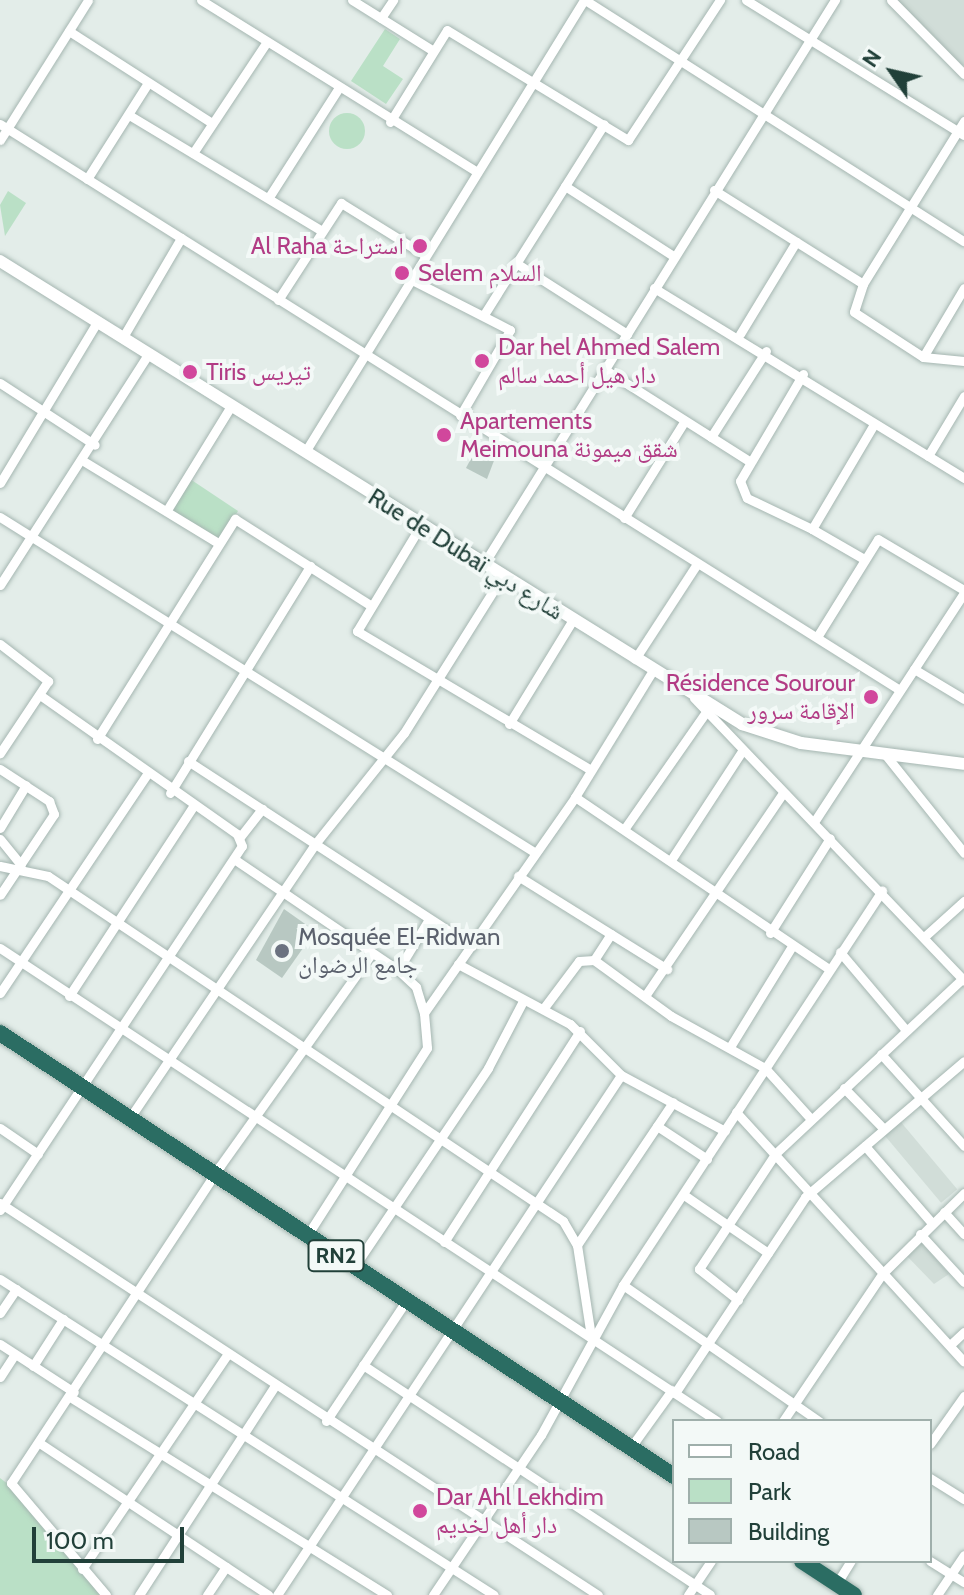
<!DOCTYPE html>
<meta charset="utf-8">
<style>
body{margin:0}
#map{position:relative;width:964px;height:1595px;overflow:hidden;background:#e3ede9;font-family:Cabin,"Noto Naskh Arabic",sans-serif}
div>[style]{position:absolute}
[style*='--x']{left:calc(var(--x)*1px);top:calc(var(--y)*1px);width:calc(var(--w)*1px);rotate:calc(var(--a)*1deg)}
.built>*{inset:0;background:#d1ddd8;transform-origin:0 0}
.green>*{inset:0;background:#bae0c6}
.round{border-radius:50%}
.building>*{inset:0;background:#b8c8c2}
.roads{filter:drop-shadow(0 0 2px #a5b6b1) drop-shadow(0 0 2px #a5b6b1)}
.street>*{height:9px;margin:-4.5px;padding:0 4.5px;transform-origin:4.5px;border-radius:4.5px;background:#fff}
.secondary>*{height:12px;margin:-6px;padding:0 6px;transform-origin:6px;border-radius:6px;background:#fff}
.highway>*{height:16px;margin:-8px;padding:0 8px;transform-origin:8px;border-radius:8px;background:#2b6d63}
.dots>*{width:22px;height:22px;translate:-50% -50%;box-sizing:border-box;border:4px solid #f3f9f7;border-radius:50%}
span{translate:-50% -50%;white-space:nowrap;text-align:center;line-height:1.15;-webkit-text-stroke:8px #f3f9f7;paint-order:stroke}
.shield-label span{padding:2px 6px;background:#f3f9f7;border:2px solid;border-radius:6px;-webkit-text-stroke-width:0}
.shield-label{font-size:22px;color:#214039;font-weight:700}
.hotel-label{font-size:24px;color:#b23c85}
.right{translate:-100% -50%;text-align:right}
.left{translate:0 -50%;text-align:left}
.street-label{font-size:24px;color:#214039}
.worship-label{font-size:24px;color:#5b616d}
.legend{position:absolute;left:672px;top:1419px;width:260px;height:144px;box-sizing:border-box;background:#f3f9f7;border:2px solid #9fafab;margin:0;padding:10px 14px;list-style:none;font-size:24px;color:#214039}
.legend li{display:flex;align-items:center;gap:16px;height:40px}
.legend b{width:40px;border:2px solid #9fafab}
.north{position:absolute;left:852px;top:32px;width:80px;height:80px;-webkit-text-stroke:6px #f3f9f7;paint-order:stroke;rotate:304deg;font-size:22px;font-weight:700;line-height:32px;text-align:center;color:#214039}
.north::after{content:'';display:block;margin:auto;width:28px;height:36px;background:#214039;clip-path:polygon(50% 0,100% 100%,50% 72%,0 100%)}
.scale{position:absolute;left:32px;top:1527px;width:152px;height:36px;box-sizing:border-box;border:4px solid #214039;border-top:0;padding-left:10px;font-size:24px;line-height:28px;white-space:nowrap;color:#214039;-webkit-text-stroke:6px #f3f9f7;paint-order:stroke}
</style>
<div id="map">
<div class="built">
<i style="clip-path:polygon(897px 0,964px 0,964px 66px,959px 62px)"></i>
<i style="left:900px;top:1121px;width:89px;height:21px;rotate:50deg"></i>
<i style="clip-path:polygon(919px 1240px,949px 1274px,934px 1284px,904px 1253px)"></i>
</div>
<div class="green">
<i style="clip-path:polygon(385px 29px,400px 39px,383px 66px,403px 79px,386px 104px,351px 81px)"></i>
<i class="round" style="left:329px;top:113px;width:36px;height:36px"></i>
<i style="clip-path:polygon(8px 191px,26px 203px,5px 236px,0 205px)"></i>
<i style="clip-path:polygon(187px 477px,238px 511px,219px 541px,169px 512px)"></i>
<i style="clip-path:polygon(0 1478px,16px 1490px,101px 1595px,0 1595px)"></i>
</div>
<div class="building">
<i style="clip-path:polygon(477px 447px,495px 458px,487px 479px,466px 468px)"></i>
<i style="clip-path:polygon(284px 909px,315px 931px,282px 978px,256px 960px)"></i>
</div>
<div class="roads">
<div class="street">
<i style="--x:201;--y:0;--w:325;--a:31.9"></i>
<i style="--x:352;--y:0;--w:94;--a:32"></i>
<i style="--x:585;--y:0;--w:449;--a:32.5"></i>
<i style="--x:746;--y:0;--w:256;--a:31.8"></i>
<i style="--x:891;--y:0;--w:104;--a:45.4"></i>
<i style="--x:381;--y:18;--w:22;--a:-56"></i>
<i style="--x:69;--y:31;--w:170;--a:32.8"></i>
<i style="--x:129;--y:115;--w:225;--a:31"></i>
<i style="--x:964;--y:121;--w:192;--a:121.8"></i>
<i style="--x:863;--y:284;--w:29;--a:108"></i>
<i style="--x:854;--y:312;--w:82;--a:33.1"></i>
<i style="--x:923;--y:357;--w:41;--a:5.6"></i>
<i style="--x:390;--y:122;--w:108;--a:-58.2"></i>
<i style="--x:447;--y:30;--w:212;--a:31.3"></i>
<i style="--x:628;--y:140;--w:168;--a:-56.7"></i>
<i style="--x:0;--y:124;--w:1063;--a:32.17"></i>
<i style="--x:0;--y:140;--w:165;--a:-57.8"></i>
<i style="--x:193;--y:153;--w:132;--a:-56.4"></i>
<i style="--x:87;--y:179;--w:114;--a:-57.6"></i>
<i style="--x:565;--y:186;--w:129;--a:32.9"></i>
<i style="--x:714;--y:190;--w:176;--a:32.2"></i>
<i style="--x:269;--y:197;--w:128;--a:-57.4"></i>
<i style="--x:516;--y:263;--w:132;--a:32.6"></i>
<i style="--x:412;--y:280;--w:110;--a:27"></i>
<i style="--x:510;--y:330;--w:99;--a:120.2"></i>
<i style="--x:654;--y:288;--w:364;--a:31.5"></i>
<i style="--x:278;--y:300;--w:116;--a:-57"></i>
<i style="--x:341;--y:203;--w:99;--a:31.8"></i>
<i style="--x:485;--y:313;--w:223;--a:-57.8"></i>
<i style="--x:740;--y:334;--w:108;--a:-58.7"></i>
<i style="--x:123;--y:337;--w:115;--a:-59.6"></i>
<i style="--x:923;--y:357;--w:80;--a:-59.3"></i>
<i style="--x:604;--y:369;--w:172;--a:32.4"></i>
<i style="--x:803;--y:374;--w:124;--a:120.5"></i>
<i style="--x:740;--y:481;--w:18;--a:68"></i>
<i style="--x:747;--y:498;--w:72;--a:25.5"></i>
<i style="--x:812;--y:529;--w:122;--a:-59.4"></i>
<i style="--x:0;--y:383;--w:113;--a:33.1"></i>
<i style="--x:711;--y:437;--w:102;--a:-57.4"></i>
<i style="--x:305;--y:452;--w:531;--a:-58.31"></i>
<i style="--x:928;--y:456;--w:70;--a:-59"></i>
<i style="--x:85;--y:462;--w:156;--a:31.3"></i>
<i style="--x:0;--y:483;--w:188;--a:-58.9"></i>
<i style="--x:167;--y:510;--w:122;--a:-58.4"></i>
<i style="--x:0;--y:517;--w:630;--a:32.1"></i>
<i style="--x:624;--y:518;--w:113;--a:-58"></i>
<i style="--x:421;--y:525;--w:124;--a:121.1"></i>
<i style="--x:357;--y:631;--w:270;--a:30.7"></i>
<i style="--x:812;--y:529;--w:60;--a:30"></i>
<i style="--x:483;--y:565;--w:666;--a:-58.08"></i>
<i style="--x:0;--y:585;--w:276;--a:-57.3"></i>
<i style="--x:817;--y:637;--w:115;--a:-58.1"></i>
<i style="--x:878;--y:539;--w:100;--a:30.7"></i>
<i style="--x:0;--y:644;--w:61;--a:37.6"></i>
<i style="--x:48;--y:681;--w:87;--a:123.7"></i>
<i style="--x:635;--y:659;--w:113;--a:-56.9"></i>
<i style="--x:914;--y:669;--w:58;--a:31"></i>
<i style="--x:694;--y:698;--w:391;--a:46.3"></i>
<i style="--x:509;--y:724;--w:121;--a:-58.5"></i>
<i style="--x:97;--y:739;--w:260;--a:-57.9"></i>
<i style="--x:235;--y:519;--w:160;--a:32.5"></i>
<i style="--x:884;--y:753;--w:128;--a:51.3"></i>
<i style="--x:188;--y:761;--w:339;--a:33.1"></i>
<i style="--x:0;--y:769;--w:59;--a:33.1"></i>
<i style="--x:49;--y:801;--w:14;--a:69"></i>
<i style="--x:54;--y:814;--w:97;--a:123.7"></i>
<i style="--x:170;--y:793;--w:267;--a:-58.3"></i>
<i style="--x:575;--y:797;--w:307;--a:34.1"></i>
<i style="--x:814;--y:822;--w:274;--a:-56.8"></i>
<i style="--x:0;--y:828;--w:50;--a:-58.8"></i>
<i style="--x:625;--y:828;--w:141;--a:-55.1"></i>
<i style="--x:240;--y:837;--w:36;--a:-52"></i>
<i style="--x:0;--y:839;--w:33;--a:51"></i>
<i style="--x:234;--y:859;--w:198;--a:34.1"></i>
<i style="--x:398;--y:970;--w:25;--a:43"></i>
<i style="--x:416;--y:987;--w:27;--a:73"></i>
<i style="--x:424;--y:1013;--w:35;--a:85"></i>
<i style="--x:427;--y:1048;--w:223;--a:122.6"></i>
<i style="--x:671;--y:860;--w:130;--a:-56.9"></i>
<i style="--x:0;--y:866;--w:49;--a:11.8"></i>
<i style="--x:48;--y:876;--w:620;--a:33.82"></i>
<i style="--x:563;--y:1221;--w:28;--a:60"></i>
<i style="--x:577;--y:1245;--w:92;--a:81.3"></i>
<i style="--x:518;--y:876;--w:176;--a:32"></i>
<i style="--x:770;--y:933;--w:112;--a:-57.7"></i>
<i style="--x:924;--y:937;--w:54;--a:-42"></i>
<i style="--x:0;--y:948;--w:859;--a:33.41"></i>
<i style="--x:840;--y:952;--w:102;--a:49.8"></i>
<i style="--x:594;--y:960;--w:31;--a:-57"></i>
<i style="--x:458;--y:964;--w:127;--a:28.2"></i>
<i style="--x:570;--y:1024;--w:72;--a:45"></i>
<i style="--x:621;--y:1075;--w:118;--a:28.3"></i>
<i style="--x:398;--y:970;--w:60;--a:-58.7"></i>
<i style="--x:0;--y:993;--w:262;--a:-56.1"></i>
<i style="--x:69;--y:996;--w:225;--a:-56.8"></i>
<i style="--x:645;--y:996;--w:245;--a:-55.8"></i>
<i style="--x:543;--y:1009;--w:60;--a:-53.1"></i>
<i style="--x:579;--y:961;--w:15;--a:-4"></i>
<i style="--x:594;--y:960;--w:95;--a:36"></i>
<i style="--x:671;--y:1016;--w:107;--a:29"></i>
<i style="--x:765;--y:1068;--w:67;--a:48"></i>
<i style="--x:424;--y:1013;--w:264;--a:-55"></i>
<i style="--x:575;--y:797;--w:149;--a:-58.4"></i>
<i style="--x:730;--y:1047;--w:116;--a:-58.4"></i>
<i style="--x:881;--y:1054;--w:124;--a:47.9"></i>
<i style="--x:844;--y:1088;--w:57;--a:45.7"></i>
<i style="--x:736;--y:1112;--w:338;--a:47.6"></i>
<i style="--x:129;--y:1119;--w:332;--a:-55.9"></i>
<i style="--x:315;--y:844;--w:142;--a:-51.3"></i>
<i style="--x:404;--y:733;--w:184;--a:-57.9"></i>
<i style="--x:657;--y:1126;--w:60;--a:33.4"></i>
<i style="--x:0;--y:1128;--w:46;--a:34.4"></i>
<i style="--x:865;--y:1146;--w:102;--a:49"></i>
<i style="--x:684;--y:1195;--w:102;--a:34.6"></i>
<i style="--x:0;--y:1203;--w:715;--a:33.25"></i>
<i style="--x:0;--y:1210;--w:437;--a:-56.4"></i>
<i style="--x:242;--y:846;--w:13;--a:-113"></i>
<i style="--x:237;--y:834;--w:241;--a:-144.8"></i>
<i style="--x:944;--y:1212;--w:30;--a:48"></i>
<i style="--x:920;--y:1234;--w:65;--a:47.5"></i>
<i style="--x:444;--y:1242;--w:251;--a:-57.2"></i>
<i style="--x:577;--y:1245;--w:172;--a:-56.1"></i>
<i style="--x:354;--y:1267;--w:240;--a:-56"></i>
<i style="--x:488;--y:1068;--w:76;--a:-62.4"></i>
<i style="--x:0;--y:1279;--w:586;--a:32.61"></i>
<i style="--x:623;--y:1285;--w:239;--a:34.8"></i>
<i style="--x:738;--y:1300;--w:50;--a:-141.5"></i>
<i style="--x:699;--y:1269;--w:138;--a:-56.5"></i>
<i style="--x:775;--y:1154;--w:256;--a:-43.1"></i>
<i style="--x:0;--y:1313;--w:29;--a:-56"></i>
<i style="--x:0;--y:1344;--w:88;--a:33"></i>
<i style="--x:950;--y:1345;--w:19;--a:-43"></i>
<i style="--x:363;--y:1365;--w:416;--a:33.5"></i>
<i style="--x:33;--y:1366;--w:56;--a:-57.4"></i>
<i style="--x:0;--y:1377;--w:27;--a:-57"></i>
<i style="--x:675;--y:1393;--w:235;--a:-56.4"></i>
<i style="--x:805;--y:1197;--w:209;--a:-40.5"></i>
<i style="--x:70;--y:1397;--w:374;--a:32"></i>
<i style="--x:326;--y:1421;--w:144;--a:-56.3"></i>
<i style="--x:783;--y:1421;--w:179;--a:-56"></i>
<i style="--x:883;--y:1273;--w:114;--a:-44.6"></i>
<i style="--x:41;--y:1444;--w:273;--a:33.6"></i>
<i style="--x:930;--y:1444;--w:59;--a:-54.7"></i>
<i style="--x:631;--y:1447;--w:70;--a:-54.3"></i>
<i style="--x:930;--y:1478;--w:40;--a:32"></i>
<i style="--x:930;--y:1561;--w:40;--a:32"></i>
<i style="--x:82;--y:1569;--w:257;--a:-55.9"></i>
<i style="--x:837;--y:1583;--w:26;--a:-58"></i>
<i style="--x:106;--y:1595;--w:147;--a:-130.3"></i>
<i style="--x:11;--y:1483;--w:380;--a:-56.6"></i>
<i style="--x:220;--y:1166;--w:260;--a:-54.5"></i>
<i style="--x:139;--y:1595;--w:248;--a:-57"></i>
<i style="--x:207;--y:1595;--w:34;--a:-56"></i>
<i style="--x:277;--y:1595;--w:623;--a:-56.51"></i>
<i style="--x:433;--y:1595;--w:193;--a:-56"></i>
<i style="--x:541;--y:1435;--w:171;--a:-61.3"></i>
<i style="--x:623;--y:1285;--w:472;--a:-56.7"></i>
<i style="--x:688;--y:1595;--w:41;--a:-55.9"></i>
<i style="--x:937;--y:1595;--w:48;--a:-56"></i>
</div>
<div class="secondary">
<i style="--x:0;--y:261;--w:875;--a:31.96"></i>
<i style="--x:742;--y:724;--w:62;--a:17.9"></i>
<i style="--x:801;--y:743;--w:164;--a:7.3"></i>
</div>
<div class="highway">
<i style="--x:0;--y:1033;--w:807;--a:33.32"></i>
<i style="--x:802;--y:1561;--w:62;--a:33.2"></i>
</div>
</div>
<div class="dots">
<i style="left:420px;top:246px;background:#d1479c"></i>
<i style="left:402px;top:273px;background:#d1479c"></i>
<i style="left:482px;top:361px;background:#d1479c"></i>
<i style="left:190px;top:372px;background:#d1479c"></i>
<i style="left:444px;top:435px;background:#d1479c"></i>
<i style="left:871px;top:697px;background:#d1479c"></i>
<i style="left:282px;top:951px;background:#6b7280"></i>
<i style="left:420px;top:1511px;background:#d1479c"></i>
</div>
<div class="shield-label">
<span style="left:336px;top:1256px">RN2</span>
</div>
<div class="hotel-label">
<span class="right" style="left:404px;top:246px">Al Raha استراحة</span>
<span class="left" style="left:418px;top:273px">Selem السلام</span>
<span class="left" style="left:498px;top:361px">Dar hel Ahmed Salem<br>دار هيل أحمد سالم</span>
<span class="left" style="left:206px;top:372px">Tiris تيريس</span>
<span class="left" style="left:460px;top:435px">Apartements<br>Meimouna شقق ميمونة</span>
<span class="right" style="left:855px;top:697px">Résidence Sourour<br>الإقامة سرور</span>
<span class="left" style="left:436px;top:1511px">Dar Ahl Lekhdim<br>دار أهل لخديم</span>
</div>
<div class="street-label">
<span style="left:466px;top:554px;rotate:32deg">Rue de Dubaï شارع دبي</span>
</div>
<div class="worship-label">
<span class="left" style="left:298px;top:951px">Mosquée El-Ridwan<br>جامع الرضوان</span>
</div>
<ul class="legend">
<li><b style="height:10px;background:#fff"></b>Road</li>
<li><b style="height:22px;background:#bae0c6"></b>Park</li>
<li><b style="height:22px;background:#b8c8c2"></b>Building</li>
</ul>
<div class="north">N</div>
<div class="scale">100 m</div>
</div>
